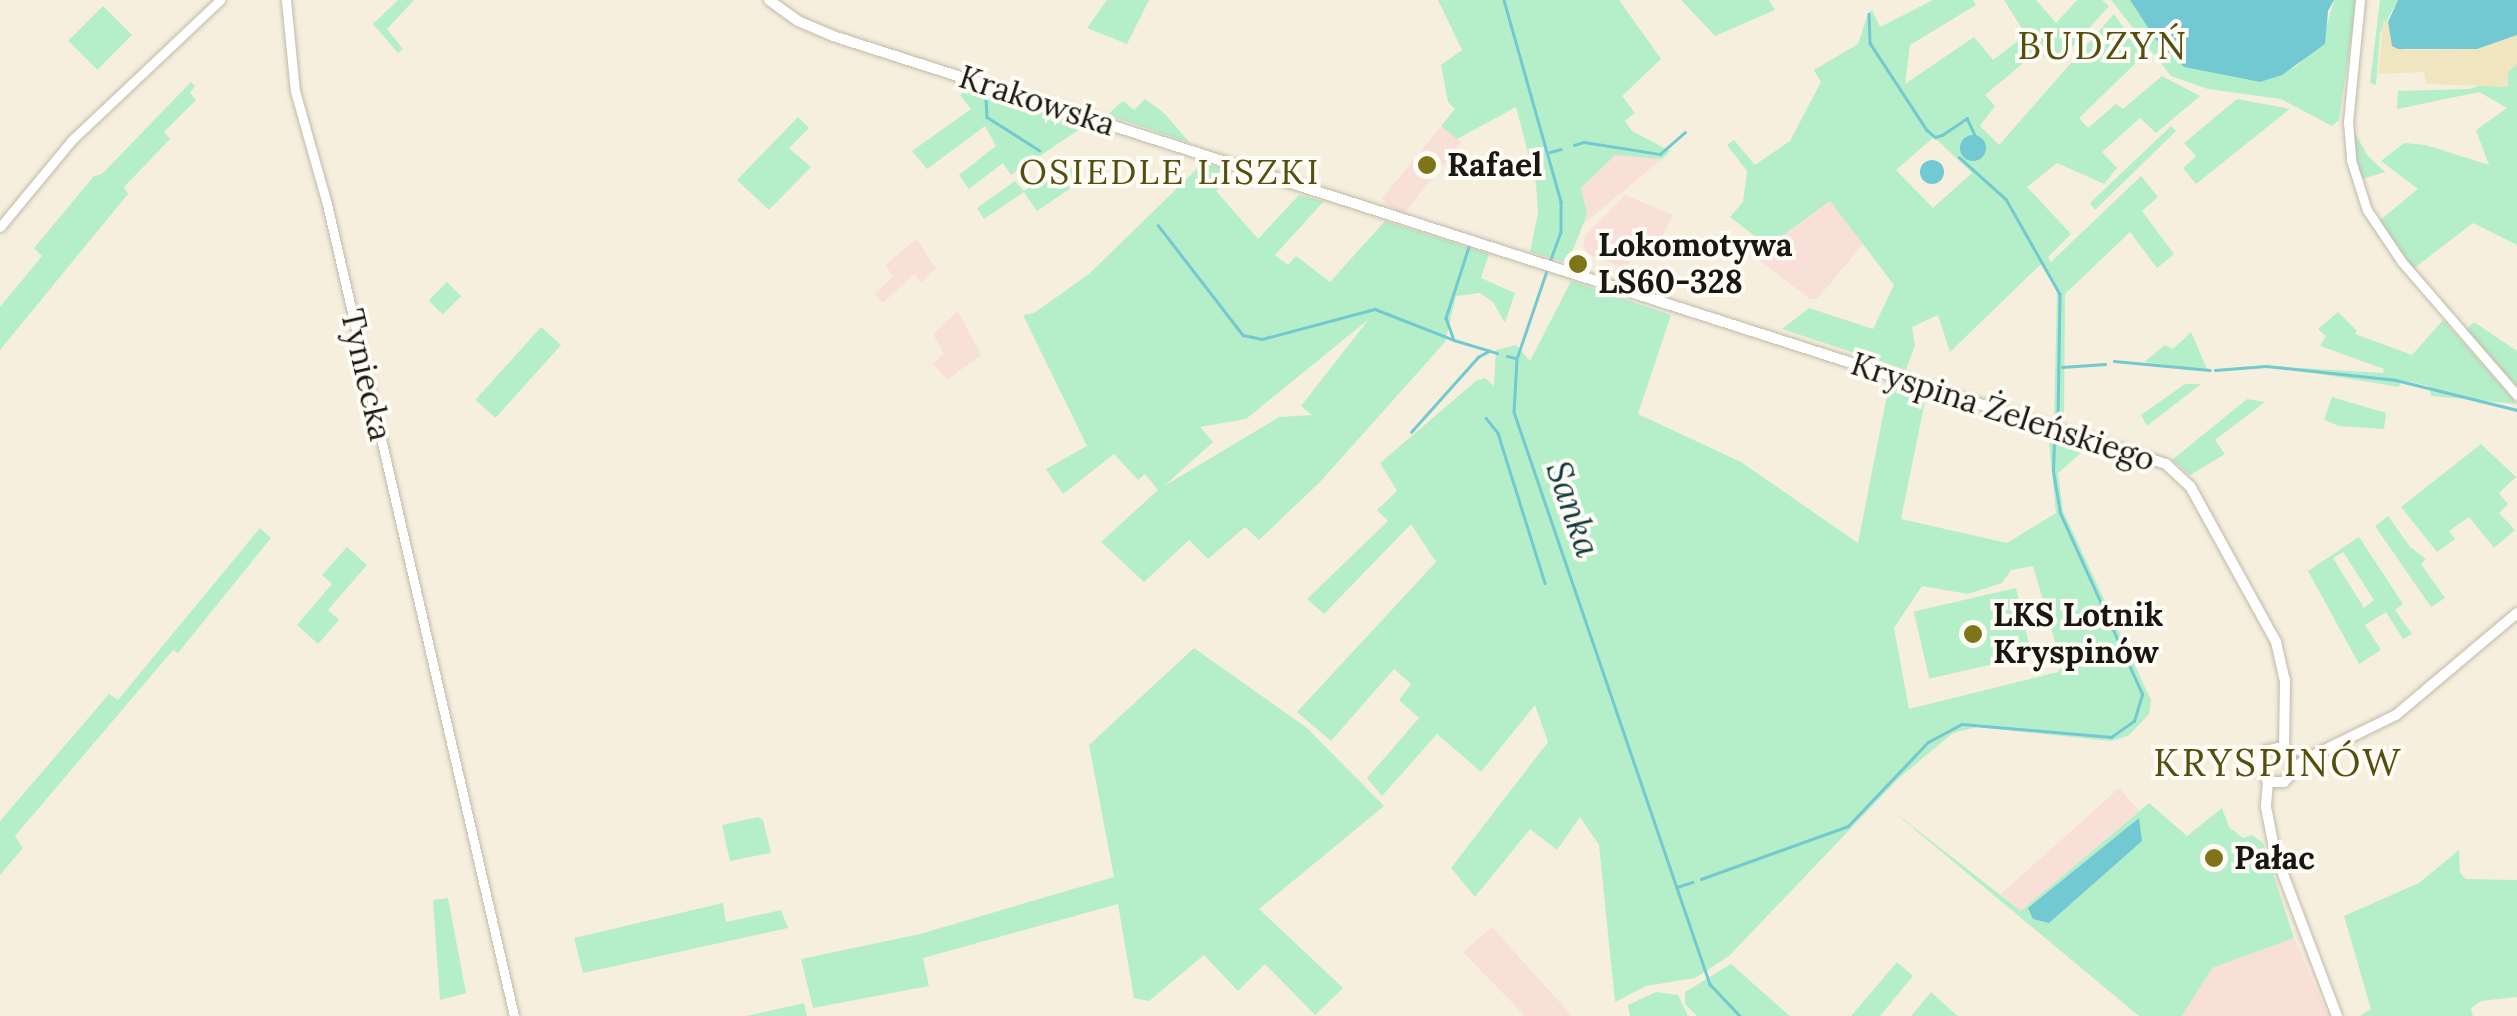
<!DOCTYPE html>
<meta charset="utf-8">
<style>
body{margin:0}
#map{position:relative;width:2517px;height:1016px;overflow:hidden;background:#f6efdd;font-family:Lora,serif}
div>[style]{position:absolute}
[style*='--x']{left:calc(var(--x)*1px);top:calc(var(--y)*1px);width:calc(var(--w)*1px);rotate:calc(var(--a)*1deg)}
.industrial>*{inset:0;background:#f8dfd8;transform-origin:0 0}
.green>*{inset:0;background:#b5efc9;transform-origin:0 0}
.sand>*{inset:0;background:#efe6c0}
.water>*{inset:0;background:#72c9d1}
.round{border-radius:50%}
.stream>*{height:2.5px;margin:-1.25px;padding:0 1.25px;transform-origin:1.25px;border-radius:1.25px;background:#72c9d1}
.roads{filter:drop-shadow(0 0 2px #c1baaa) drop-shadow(0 0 2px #c1baaa)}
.tertiary>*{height:9px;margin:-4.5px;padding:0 4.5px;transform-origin:4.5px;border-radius:4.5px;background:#fff}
.secondary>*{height:10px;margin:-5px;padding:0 5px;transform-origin:5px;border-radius:5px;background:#fff}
.dots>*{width:28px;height:28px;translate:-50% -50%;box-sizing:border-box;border:5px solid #fffcf5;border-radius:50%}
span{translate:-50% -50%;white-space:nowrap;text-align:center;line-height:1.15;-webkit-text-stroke:8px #fffcf5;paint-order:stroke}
.street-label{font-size:32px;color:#191711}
.poi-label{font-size:32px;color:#191711;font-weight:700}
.left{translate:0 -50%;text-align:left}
.neighbourhood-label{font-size:35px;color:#544e0f;letter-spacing:2.5px}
.water-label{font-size:35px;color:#113b3f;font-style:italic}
.quarter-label{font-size:38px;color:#544e0f;letter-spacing:2.5px}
</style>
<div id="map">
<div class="industrial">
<i style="left:1441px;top:126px;width:26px;height:94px;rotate:39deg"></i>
<i style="clip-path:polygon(1615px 154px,1662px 159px,1582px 225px,1586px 214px,1581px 188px)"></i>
<i style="clip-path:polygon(1625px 195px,1673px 215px,1651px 259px,1632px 256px,1626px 269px,1588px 254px,1583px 247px,1586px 235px)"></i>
<i style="clip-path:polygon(1830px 201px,1863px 244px,1817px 299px,1810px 299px,1754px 256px)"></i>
<i style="clip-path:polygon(917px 239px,936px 269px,921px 282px,914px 274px,883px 303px,875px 294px,893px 276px,885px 265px)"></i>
<i style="clip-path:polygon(958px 311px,981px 355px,947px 380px,933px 364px,944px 354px,933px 334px)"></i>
<i style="clip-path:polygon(2119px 788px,2139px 811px,2021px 911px,2001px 894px)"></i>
<i style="clip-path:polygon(1492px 927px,1572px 1016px,1525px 1016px,1463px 952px)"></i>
<i style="clip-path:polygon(2294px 938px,2328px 1016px,2182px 1016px,2212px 968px)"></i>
</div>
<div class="green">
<i style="clip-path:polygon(398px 0,414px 0,387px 29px,403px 49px,398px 53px,373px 24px)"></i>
<i style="clip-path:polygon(1107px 0,1149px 0,1127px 44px,1087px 28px)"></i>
<i style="clip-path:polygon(1438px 0,1619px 0,1661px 59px,1622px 96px,1635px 113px,1625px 121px,1632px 131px,1670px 151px,1662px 159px,1615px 155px,1581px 188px,1587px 214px,1568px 263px,1530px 252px,1538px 213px,1536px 184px,1516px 107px,1457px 139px,1441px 126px,1455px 109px,1448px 102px,1441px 65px,1462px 50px)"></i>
<i style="clip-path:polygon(1681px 0,1769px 0,1775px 10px,1715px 36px)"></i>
<i style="clip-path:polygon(evenodd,1933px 0,1973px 0,1976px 5px,1910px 45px,1905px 84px,1974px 37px,1993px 60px,2026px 35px,2004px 0,2036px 0,2056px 23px,2077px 0,2102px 0,2109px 6px,2063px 57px,2054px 51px,2046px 59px,2038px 51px,1985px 95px,1995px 106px,1980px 126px,1999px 145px,2114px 14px,2143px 56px,2079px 118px,2088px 128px,2116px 104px,2123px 109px,2162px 76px,2200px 96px,2156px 133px,2140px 118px,2102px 152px,2117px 168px,2104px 184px,2057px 163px,2027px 187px,2071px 234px,2048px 257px,2051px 262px,2141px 176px,2158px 197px,2142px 211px,2174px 254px,2157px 268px,2130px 232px,2065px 294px,2064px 423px,2054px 420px,2057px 292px,2041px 264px,1950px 352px,1938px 315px,1912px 327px,1915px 345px,1906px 370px,1782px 329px,1809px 308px,1873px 329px,1894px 285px,1830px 201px,1768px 246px,1730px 217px,1743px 202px,1747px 171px,1727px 145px,1734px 140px,1755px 165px,1790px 141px,1821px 82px,1814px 70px,1858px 44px,1868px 13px,1872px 10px,1880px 27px,1933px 0,1934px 137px,1972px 173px,1933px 208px,1896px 170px,1934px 137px)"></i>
<i style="clip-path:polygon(2111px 0,2130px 0,2156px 40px,2184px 67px,2260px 82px,2297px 66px,2325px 32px,2334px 0,2357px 0,2339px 120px,2332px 126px,2281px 99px,2208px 89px,2171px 76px)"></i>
<i style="clip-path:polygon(2380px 0,2398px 0,2380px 33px,2376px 85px,2370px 83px)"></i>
<i style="left:103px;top:6px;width:41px;height:49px;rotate:45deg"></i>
<i style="clip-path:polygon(2517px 64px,2517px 245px,2473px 223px,2413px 269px,2379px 221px,2418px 189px,2381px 161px,2404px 143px,2426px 145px,2489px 165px,2476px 130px,2507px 108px,2479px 92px,2397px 109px,2398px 91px,2470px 89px,2483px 84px,2507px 87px,2507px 72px)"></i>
<i style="clip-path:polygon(191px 82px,195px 86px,190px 93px,196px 100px,164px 132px,170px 139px,124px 187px,128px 194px,0 350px,0 307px,42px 256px,34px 248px,94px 176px,102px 174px)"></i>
<i style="clip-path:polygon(972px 87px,1055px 116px,1086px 125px,1011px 175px,1003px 163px,969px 189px,959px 175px,996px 146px,985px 126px,927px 169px,912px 151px,971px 109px,960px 95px)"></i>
<i style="clip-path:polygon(1145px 99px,1164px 113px,1190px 143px,1107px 115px,1123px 101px,1134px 110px)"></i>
<i style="clip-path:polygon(2237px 99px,2290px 109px,2196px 184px,2183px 168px,2196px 156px,2184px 143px)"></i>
<i style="clip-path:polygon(798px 117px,809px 128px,789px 148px,811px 167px,769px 210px,737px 180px)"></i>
<i style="clip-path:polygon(2171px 126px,2176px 131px,2095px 210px,2090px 203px)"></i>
<i style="clip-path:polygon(2352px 128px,2368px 156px,2385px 172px,2359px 180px)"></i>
<i style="clip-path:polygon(1067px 162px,1080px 182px,1037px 211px,1024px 192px,984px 219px,977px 208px,1015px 181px,1024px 191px)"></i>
<i style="clip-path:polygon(evenodd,1203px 163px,1234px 172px,1216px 191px,1258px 239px,1299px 195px,1324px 201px,1275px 255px,1288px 265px,1296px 256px,1330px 282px,1385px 221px,1489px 254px,1481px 278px,1515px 293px,1505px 323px,1493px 302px,1480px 293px,1456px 296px,1445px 342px,1320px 482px,1259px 540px,1245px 527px,1208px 559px,1189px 540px,1144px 582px,1101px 542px,1158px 490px,1145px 474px,1138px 480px,1114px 454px,1063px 494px,1046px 469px,1087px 446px,1023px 315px,1034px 313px,1089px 274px,1203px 163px,1369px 319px,1301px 406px,1312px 415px,1279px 417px,1164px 486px,1213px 442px,1200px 427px,1246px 419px,1369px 319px)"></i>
<i style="clip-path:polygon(evenodd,1571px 281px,1671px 315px,1638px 414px,1741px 462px,1858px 543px,1890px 380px,1927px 391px,1901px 519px,2007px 543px,2056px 513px,2048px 433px,2089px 446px,2058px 473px,2063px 511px,2151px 700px,2149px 714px,2128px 736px,2111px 741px,1977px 727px,1953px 733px,1899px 778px,1729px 956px,1695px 978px,1646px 986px,1615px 1002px,1599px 845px,1580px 817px,1557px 850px,1530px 829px,1475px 897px,1451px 868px,1548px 742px,1535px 705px,1481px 772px,1437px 734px,1382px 796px,1367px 778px,1419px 718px,1399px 700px,1411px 684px,1394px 669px,1331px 741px,1297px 712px,1436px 562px,1411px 524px,1324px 614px,1307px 599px,1388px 521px,1377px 510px,1397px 491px,1380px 463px,1476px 381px,1485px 378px,1494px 386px,1496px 350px,1516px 345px,1530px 361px,1571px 281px,2033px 566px,2062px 666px,2058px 672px,1909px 709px,1894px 628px,1922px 586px,1968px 594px,2002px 583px,2011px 570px,2033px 566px)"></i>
<i style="left:447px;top:282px;width:20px;height:26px;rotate:45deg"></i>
<i style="clip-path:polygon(2338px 312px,2357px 331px,2355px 334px,2412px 355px,2443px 320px,2517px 404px,2431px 396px,2429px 386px,2401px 380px,2399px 387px,2270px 366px,2383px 373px,2384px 369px,2320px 346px,2326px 336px,2318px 329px)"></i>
<i style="clip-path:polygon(2474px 322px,2517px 351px,2517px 386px,2466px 330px)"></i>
<i style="left:541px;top:327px;width:27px;height:98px;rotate:42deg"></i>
<i style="clip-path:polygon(2191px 332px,2208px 371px,2144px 362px,2165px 345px,2173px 349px)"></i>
<i style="clip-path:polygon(2185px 384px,2201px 384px,2147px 426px,2141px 415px)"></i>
<i style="clip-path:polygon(2332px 397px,2386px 413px,2384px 429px,2339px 426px,2324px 420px)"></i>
<i style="clip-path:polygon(2247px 399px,2265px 402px,2215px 440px,2225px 454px,2190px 475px,2172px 460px)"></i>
<i style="clip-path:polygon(2481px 444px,2516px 477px,2499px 493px,2508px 504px,2499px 513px,2515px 530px,2494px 548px,2469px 517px,2449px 531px,2455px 539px,2437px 552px,2401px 507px)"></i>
<i style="clip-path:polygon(2388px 516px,2410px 547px,2426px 559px,2421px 564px,2445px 598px,2431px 607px,2375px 526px)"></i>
<i style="clip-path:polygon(260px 528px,271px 538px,178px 653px,173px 650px,15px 836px,23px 848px,0 875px,0 821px,109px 694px,118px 700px)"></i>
<i style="clip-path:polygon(evenodd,2359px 537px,2403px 604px,2395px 610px,2412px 634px,2403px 639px,2386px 612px,2365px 625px,2381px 650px,2359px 664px,2308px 571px,2359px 537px,2343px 552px,2374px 600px,2364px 608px,2333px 558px,2343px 552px)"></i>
<i style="clip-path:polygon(347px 547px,367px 565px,328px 610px,339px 620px,318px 644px,297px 625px,332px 584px,322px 575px)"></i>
<i style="left:2016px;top:588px;width:69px;height:105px;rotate:77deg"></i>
<i style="clip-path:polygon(1194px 648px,1307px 728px,1384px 806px,1259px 909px,1343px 988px,1315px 1015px,1265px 964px,1238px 991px,1204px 955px,1149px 1001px,1134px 998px,1118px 904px,923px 958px,929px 986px,813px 1008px,801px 959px,920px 934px,1114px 877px,1089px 745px)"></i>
<i style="clip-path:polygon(2149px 803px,2187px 836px,2222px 808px,2229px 827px,2243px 838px,2252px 835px,2263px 843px,2294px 938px,2212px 968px,2182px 1016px,2139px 1016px,1889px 808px,2021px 911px)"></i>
<i style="clip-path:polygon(758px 817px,763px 820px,771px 853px,730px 861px,722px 825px)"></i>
<i style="clip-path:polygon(2459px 850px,2460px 873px,2466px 879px,2517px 880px,2517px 997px,2481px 1001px,2471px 1008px,2473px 1016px,2360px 1016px,2371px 1009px,2344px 916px,2419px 883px)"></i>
<i style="clip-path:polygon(448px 898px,466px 993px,440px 1000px,433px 900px)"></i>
<i style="clip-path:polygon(723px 903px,726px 922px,781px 910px,788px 928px,583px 973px,574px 938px)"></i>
<i style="clip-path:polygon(1897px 962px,1913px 976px,1880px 1016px,1851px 1016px)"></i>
<i style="clip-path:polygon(1731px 964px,1790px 1016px,1697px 1016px,1685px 1004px,1685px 992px)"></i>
<i style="clip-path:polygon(1656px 992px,1678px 995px,1688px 1016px,1630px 1016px,1628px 1005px)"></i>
<i style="clip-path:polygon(1931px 992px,1953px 1012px,1958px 1016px,1911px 1016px)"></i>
<i style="clip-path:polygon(804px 1003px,807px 1016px,746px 1016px)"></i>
</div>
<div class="sand">
<i style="clip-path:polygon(2383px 21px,2388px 22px,2391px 41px,2405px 50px,2477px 49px,2517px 35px,2517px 64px,2508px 72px,2508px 87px,2426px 84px,2424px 72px,2378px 74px)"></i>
</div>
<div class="water">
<i style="clip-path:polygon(2130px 0,2334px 0,2328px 11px,2325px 44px,2282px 75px,2260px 82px,2184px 67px,2156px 40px)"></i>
<i style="clip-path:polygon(2398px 0,2517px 0,2517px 35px,2477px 49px,2398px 49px,2392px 46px,2388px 22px)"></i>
<i class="round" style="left:1960px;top:135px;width:26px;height:26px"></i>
<i class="round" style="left:1920px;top:160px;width:24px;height:24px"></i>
<i style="clip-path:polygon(2139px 818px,2142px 841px,2049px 923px,2033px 919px,2028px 908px)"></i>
</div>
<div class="stream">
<i style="--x:1504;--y:0;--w:210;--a:74.2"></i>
<i style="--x:1561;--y:202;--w:30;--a:90"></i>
<i style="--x:1561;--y:232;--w:30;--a:110"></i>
<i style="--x:1869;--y:14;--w:29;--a:88"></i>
<i style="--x:1870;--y:43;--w:104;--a:56.8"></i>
<i style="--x:1927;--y:130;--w:11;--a:41"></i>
<i style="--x:1935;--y:137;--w:7;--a:-16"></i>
<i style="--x:1942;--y:135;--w:30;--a:-34"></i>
<i style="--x:1967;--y:118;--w:21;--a:65"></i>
<i style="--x:986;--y:98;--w:19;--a:87"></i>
<i style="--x:987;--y:117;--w:62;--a:32.4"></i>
<i style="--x:1574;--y:145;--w:10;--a:-17"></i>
<i style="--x:1584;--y:142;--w:77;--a:9"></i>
<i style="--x:1660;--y:154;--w:33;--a:-41"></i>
<i style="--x:1550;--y:152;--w:11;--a:-15"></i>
<i style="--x:1959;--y:157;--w:63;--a:41.8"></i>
<i style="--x:2006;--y:199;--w:109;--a:60.4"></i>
<i style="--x:2060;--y:294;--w:128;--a:90.9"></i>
<i style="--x:1158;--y:225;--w:139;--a:52.3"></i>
<i style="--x:1243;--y:335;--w:19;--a:12"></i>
<i style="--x:1262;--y:339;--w:117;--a:-14.9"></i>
<i style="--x:1375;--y:309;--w:85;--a:21.4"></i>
<i style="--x:1469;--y:247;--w:75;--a:107.9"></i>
<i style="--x:1446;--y:318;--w:23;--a:70"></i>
<i style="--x:1454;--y:340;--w:45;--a:16.8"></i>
<i style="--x:1548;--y:268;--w:96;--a:108.8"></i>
<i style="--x:1517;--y:359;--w:53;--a:93.2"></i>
<i style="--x:1514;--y:412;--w:605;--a:71.09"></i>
<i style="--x:1710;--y:984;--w:44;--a:46.8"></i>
<i style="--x:1507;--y:356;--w:9;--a:13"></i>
<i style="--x:2114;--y:361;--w:96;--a:5.4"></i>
<i style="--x:2062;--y:367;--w:43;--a:-4"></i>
<i style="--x:2215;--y:370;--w:51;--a:-4.5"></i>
<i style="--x:2266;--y:366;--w:131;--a:6.1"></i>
<i style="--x:2396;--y:380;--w:125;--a:13.9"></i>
<i style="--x:1486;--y:418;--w:19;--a:51"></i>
<i style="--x:1498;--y:433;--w:157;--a:72.6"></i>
<i style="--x:1411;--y:432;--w:101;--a:-48.2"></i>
<i style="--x:1478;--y:357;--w:13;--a:-29"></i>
<i style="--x:1701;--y:879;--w:156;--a:-19.8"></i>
<i style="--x:1848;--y:826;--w:116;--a:-46.4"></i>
<i style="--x:1928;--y:742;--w:38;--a:-28"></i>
<i style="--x:1962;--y:724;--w:150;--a:5"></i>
<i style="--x:2111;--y:737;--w:28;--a:-35"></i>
<i style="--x:2134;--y:721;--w:28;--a:-73"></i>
<i style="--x:2142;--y:694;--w:199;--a:-114.4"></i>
<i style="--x:2060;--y:513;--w:43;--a:-99.5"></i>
<i style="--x:2053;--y:471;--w:34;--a:-88"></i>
<i style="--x:1677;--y:887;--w:16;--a:-18"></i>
</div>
<div class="roads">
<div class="tertiary">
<i style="--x:286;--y:0;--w:91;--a:84.4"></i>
<i style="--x:295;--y:91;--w:117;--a:74.2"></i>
<i style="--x:327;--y:204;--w:833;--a:77.03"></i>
<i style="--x:2360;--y:0;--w:123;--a:95.6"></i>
<i style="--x:2348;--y:122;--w:38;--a:85"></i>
<i style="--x:2351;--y:160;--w:52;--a:72.3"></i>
<i style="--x:2367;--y:210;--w:63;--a:56.1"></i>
<i style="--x:2402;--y:262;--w:176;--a:49.2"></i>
<i style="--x:0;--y:227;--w:113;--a:-50.4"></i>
<i style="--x:72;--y:140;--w:204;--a:-43.4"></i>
</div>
<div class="secondary">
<i style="--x:769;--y:0;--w:36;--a:36"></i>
<i style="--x:798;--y:21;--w:38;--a:23"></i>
<i style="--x:833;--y:36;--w:1400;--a:17.8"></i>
<i style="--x:2166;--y:464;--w:33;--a:43"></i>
<i style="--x:2190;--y:486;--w:178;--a:61.1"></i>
<i style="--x:2276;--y:642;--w:39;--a:77"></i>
<i style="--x:2285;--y:680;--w:69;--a:90.8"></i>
<i style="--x:2294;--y:770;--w:16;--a:-105"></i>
<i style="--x:2290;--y:755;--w:14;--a:-150"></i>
<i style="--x:2278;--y:748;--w:13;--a:167"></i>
<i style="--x:2265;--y:751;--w:14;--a:120"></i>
<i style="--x:2258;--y:763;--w:21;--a:62"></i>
<i style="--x:2268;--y:782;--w:16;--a:0"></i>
<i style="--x:2284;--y:782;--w:30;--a:-48"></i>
<i style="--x:2304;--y:760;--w:102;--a:-26.1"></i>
<i style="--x:2396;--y:715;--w:158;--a:-40.1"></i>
<i style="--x:2268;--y:782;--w:25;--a:95"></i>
<i style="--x:2266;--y:807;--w:47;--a:78.9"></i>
<i style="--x:2275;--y:853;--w:174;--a:69.2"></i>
</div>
</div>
<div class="dots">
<i style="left:1427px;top:165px;background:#7d7518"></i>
<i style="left:1578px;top:264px;background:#7d7518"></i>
<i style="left:1973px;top:634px;background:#7d7518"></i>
<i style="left:2214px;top:858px;background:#7d7518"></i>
</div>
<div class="street-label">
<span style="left:1037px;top:101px;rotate:18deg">Krakowska</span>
<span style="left:366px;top:375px;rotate:77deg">Tyniecka</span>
<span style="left:2003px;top:412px;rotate:18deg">Kryspina Żeleńskiego</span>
</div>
<div class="poi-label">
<span class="left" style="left:1447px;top:165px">Rafael</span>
<span class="left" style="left:1598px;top:264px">Lokomotywa<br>LS60-328</span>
<span class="left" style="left:1993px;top:634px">LKS Lotnik<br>Kryspinów</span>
<span class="left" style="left:2234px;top:858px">Pałac</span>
</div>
<div class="neighbourhood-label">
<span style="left:1170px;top:172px">OSIEDLE LISZKI</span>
</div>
<div class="water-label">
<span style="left:1573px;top:509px;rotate:71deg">Sanka</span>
</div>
<div class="quarter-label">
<span style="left:2103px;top:46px">BUDZYŃ</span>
<span style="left:2278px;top:763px">KRYSPINÓW</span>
</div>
</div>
